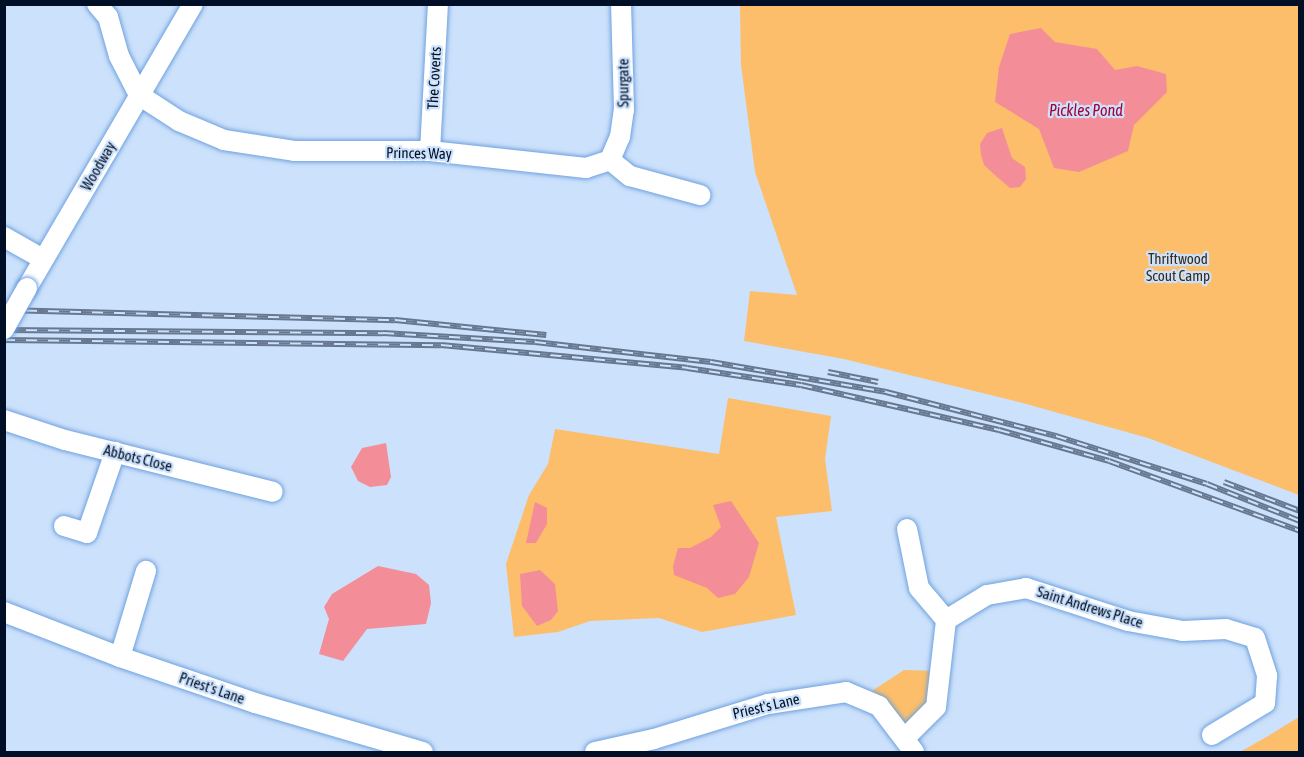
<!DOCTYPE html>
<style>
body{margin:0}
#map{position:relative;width:1304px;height:757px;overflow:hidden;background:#cce1fb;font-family:"Asap Condensed",sans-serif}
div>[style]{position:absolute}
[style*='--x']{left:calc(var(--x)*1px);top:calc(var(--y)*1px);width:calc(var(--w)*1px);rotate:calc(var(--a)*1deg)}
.green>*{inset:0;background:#fcbe6a}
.water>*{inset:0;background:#f38e99}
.roads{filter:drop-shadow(0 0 2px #6fa2df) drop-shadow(0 0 2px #6fa2df)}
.minor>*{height:20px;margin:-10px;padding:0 10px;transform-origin:10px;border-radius:10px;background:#fff}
.rail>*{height:6px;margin-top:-3px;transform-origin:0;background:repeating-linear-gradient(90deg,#cce1fb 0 11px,#667890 0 22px);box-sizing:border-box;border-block:2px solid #667890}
.bridges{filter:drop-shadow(0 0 2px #6fa2df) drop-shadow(0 0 2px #6fa2df)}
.minor-bridge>*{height:20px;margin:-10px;padding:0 10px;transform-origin:10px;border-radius:10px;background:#fff}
span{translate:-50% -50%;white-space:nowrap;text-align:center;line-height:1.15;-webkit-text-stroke:4.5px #cce1fb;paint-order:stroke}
.street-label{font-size:15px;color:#000f25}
.park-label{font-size:15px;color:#392b18}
.water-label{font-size:16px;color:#a30038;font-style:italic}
.frame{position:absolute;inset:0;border:6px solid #000f25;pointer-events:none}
</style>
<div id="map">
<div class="green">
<i style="clip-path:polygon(740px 5px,1299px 5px,1299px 495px,1148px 438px,1019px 402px,844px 359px,744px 341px,750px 291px,797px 295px,755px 172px,741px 65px)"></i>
<i style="clip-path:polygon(728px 398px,831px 416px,825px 459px,832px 511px,776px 517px,796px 615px,702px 632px,659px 618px,590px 621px,558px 632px,514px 637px,506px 564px,529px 495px,548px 464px,555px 429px,719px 454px)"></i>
<i style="clip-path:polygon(904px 670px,939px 671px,937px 696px,905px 738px,869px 693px)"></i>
<i style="clip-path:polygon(1299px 717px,1299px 752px,1240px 752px,1268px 736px)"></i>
</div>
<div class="water">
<i style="clip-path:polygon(1041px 28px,1055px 42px,1097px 49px,1115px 70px,1137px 66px,1166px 74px,1167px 92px,1134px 125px,1128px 151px,1079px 172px,1054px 168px,1039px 129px,995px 102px,999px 67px,1010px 34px)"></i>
<i style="clip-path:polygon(1002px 128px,1012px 158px,1025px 167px,1026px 179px,1020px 187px,1010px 188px,997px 177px,984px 165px,981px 155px,980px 144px,987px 133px)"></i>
<i style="clip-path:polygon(386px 443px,391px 477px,387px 485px,370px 487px,358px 481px,351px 467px,362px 448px)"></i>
<i style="clip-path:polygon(731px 501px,759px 543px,749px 577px,735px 594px,718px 598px,707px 588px,674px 575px,673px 566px,678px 548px,690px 548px,711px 537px,721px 527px,713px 505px)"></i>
<i style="clip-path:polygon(535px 502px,547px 508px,547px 524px,536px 543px,526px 543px)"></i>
<i style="clip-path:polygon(378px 566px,416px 574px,429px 585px,431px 603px,426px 624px,367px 629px,343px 661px,319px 654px,329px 619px,324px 607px,332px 594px)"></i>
<i style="clip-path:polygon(540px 570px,555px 584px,558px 611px,551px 620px,537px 626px,522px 606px,520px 574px)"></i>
</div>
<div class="roads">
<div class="minor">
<i style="--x:97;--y:4;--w:17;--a:50"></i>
<i style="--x:108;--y:17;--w:41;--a:74.2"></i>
<i style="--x:119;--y:56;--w:44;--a:62.9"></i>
<i style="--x:139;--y:95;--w:48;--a:33"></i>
<i style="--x:179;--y:121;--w:49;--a:22.9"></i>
<i style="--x:224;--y:140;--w:71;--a:8.9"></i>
<i style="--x:294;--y:151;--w:136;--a:0"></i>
<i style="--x:430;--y:151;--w:157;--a:6.2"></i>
<i style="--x:586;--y:168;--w:25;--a:-18"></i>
<i style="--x:610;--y:160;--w:26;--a:39"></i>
<i style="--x:630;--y:176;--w:73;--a:15.2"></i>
<i style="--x:430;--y:151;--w:147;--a:-86.9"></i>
<i style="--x:610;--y:160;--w:25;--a:-67"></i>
<i style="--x:620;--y:137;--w:27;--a:-82"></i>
<i style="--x:624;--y:110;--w:106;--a:-91.6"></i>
<i style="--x:4;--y:237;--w:45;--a:29.4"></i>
<i style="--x:27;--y:288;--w:329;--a:-59.7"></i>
<i style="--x:4;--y:420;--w:64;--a:18.2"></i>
<i style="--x:65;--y:440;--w:214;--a:14"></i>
<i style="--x:64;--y:526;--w:24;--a:17"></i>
<i style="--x:87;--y:533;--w:86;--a:-70.9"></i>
<i style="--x:907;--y:529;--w:60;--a:78.5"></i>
<i style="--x:919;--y:588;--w:42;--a:49.8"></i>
<i style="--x:4;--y:612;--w:124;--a:21.2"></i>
<i style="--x:120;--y:657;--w:143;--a:18.8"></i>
<i style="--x:255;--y:703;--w:175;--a:16.3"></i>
<i style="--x:120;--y:657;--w:90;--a:-73.2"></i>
<i style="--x:905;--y:738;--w:44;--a:-45"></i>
<i style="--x:936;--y:707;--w:88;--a:-83.4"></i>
<i style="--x:946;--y:620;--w:48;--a:-31.4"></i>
<i style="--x:987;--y:595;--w:40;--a:-10"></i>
<i style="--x:1026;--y:588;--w:107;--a:17.9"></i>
<i style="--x:1128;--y:621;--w:56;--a:10.3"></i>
<i style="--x:1183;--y:631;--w:43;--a:-2.7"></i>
<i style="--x:1226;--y:629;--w:30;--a:17"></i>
<i style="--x:1255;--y:638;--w:40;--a:72"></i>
<i style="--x:1267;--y:676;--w:27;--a:94"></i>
<i style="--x:1265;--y:703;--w:62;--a:148.9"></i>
<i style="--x:595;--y:752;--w:60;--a:-12.4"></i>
<i style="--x:654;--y:739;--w:119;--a:-17.1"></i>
<i style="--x:768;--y:704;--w:79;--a:-8.7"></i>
<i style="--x:846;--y:692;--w:36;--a:23"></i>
<i style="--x:879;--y:706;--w:58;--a:52.7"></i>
</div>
</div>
<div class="rail">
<i style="--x:4;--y:310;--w:391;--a:1.5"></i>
<i style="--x:395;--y:320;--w:152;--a:5.7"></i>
<i style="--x:4;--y:330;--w:379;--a:0.5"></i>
<i style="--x:383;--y:333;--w:152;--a:3.4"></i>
<i style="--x:535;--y:342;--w:177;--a:6.5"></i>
<i style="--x:711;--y:362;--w:178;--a:9.7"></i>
<i style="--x:886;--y:392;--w:176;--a:14.5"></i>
<i style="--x:1056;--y:436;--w:158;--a:17.6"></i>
<i style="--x:1207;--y:484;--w:100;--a:21.7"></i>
<i style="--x:4;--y:340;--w:437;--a:0.7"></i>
<i style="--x:441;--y:345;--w:247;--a:5.3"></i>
<i style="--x:687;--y:368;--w:115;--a:8.5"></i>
<i style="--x:801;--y:385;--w:203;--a:12.8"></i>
<i style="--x:999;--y:430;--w:114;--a:15.7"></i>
<i style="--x:1109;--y:461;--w:203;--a:20.1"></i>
<i style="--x:828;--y:372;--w:51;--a:11.3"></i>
<i style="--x:1224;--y:482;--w:81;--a:20.9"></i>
</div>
<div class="bridges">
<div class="minor-bridge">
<i style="--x:4;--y:329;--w:47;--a:-60.7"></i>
</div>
</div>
<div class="street-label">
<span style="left:434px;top:78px;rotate:-87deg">The Coverts</span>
<span style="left:623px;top:83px;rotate:-90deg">Spurgate</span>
<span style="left:419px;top:153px;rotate:1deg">Princes Way</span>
<span style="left:98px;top:166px;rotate:-60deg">Woodway</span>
<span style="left:138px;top:458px;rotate:14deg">Abbots Close</span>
<span style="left:1090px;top:607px;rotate:17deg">Saint Andrews Place</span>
<span style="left:212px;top:688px;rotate:19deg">Priest's Lane</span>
<span style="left:766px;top:706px;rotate:-13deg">Priest's Lane</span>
</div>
<div class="park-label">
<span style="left:1178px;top:267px">Thriftwood<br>Scout Camp</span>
</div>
<div class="water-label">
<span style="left:1086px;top:110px">Pickles Pond</span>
</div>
<div class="frame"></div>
</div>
